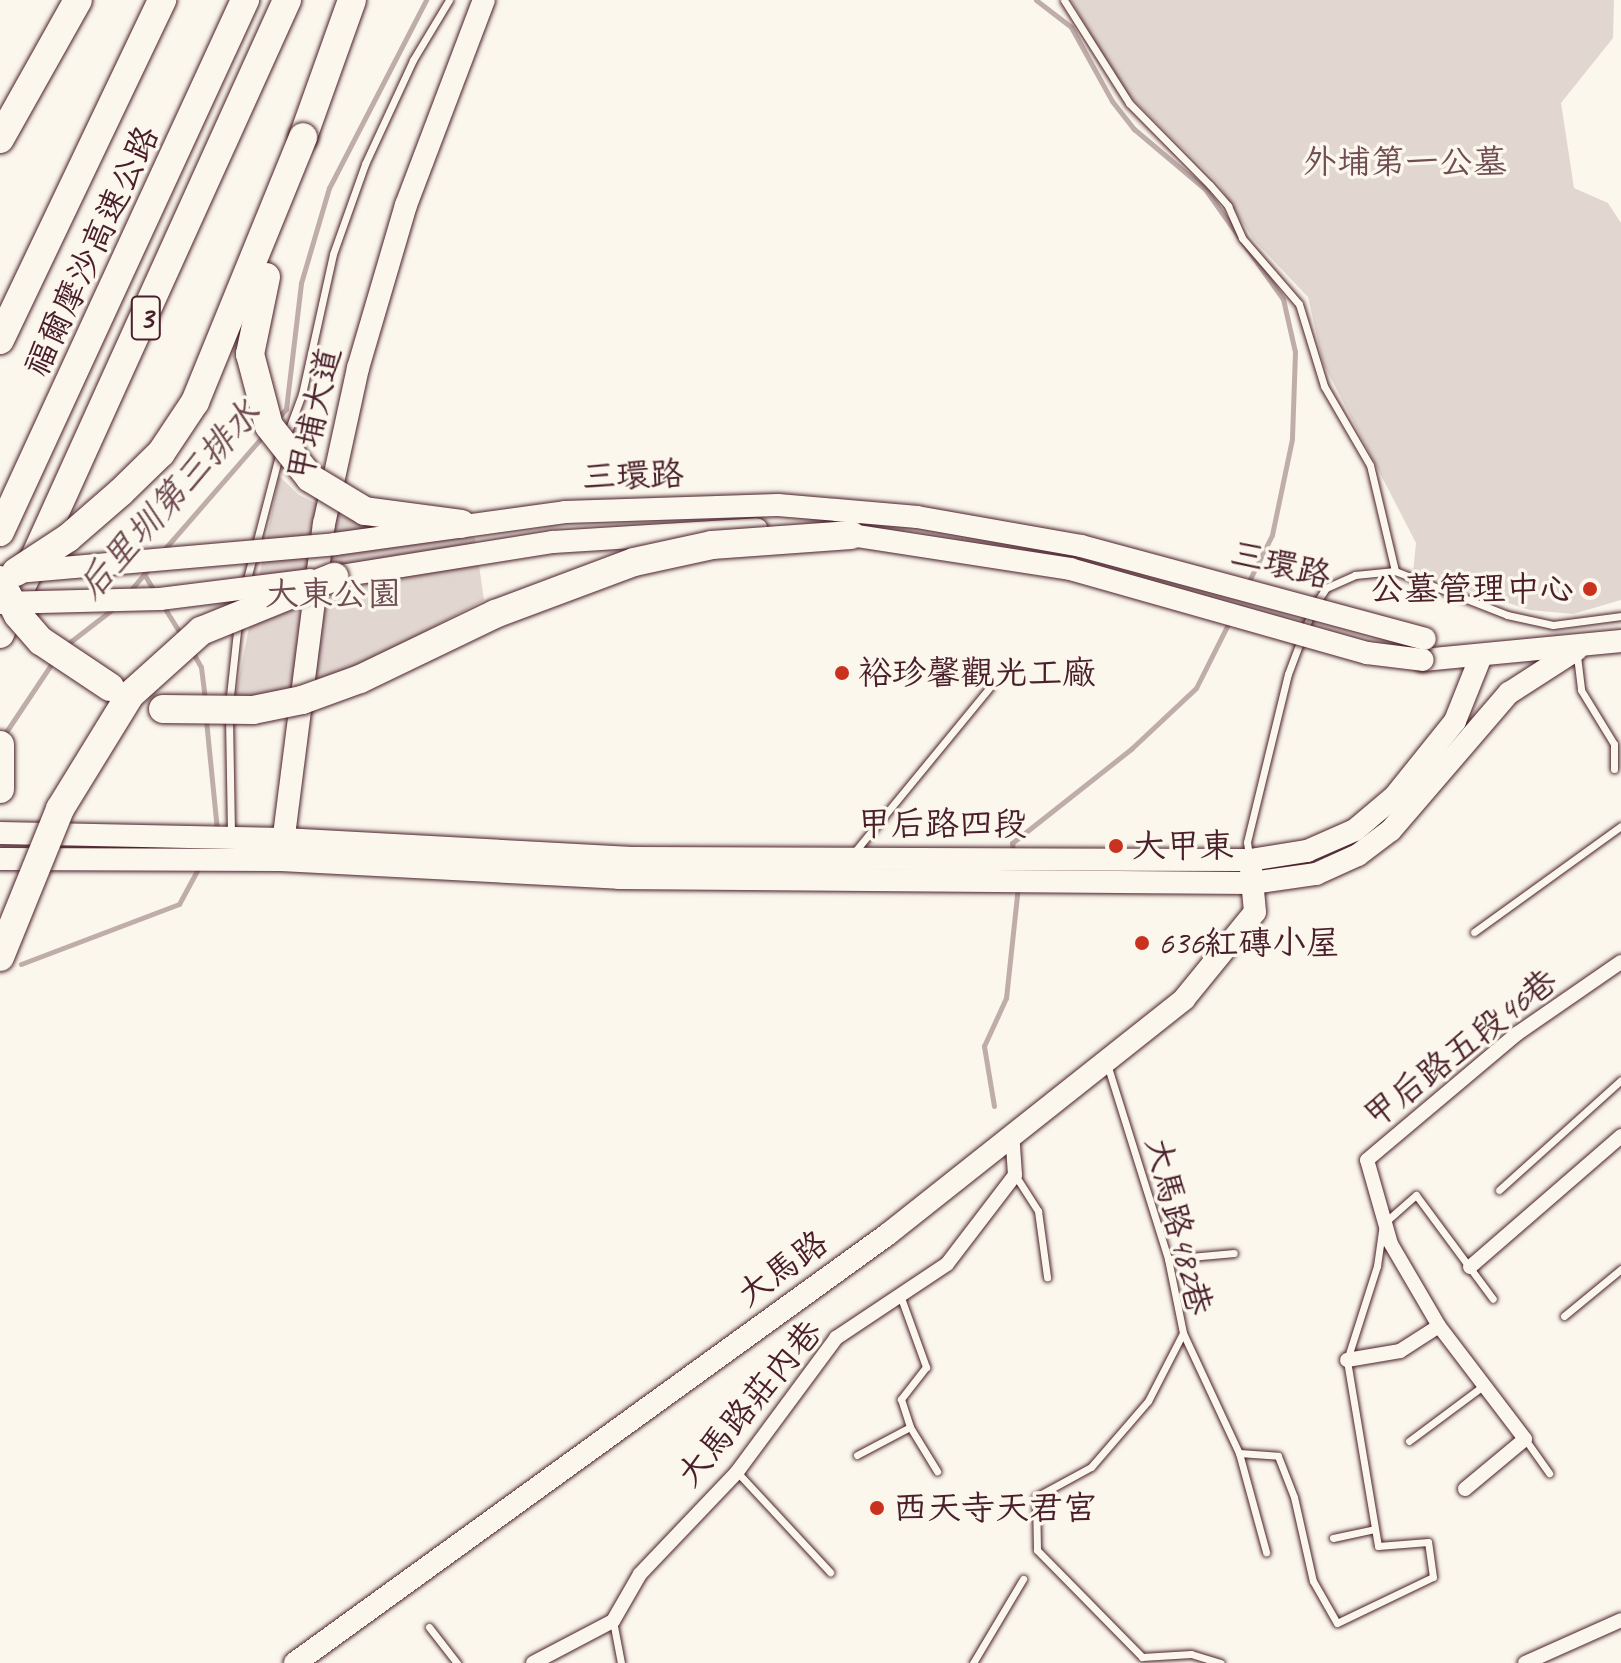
<!DOCTYPE html>
<meta charset="utf-8">
<style>
body{margin:0}
#map{position:relative;width:1621px;height:1663px;overflow:hidden;background:#fbf7ec;font-family:Caveat,"LXGW WenKai TC",sans-serif}
div>[style]{position:absolute}
[style*='--x']{left:calc(var(--x)*1px);top:calc(var(--y)*1px);width:calc(var(--w)*1px);rotate:calc(var(--a)*1deg)}
.green>*{inset:0;background:#e2d7d0}
.stream>*{height:5px;margin:-2.5px;padding:0 2.5px;transform-origin:2.5px;border-radius:2.5px;background:#bfadaa}
.roads{filter:drop-shadow(0 0 2px #4a1f2b) drop-shadow(0 0 2px #4a1f2b)}
.lane>*{height:7px;margin:-3.5px;padding:0 3.5px;transform-origin:3.5px;border-radius:3.5px;background:#fbf7ec}
.street>*{height:14px;margin:-7px;padding:0 7px;transform-origin:7px;border-radius:7px;background:#fbf7ec}
.secondary>*{height:22px;margin:-11px;padding:0 11px;transform-origin:11px;border-radius:11px;background:#fbf7ec}
.highway>*{height:28px;margin:-14px;padding:0 14px;transform-origin:14px;border-radius:14px;background:#fbf7ec}
.bridges{filter:drop-shadow(0 0 2px #4a1f2b) drop-shadow(0 0 2px #4a1f2b)}
.secondary-bridge>*{height:22px;margin:-11px;padding:0 11px;transform-origin:11px;border-radius:11px;background:#fbf7ec}
.highway-bridge>*{height:28px;margin:-14px;padding:0 14px;transform-origin:14px;border-radius:14px;background:#fbf7ec}
.dots>*{width:22px;height:22px;translate:-50% -50%;box-sizing:border-box;border:4px solid #fbf7ec;border-radius:50%}
span{translate:-50% -50%;white-space:nowrap;text-align:center;line-height:1.15;-webkit-text-stroke:7px #fbf7ec;paint-order:stroke}
.shield-label span{padding:2px 6px;background:#fbf7ec;border:2px solid;border-radius:6px;-webkit-text-stroke-width:0}
.shield-label{font-size:32px;color:#4a1f2b;font-weight:700}
.park-label{font-size:34px;color:#704d54}
.street-label{font-size:34px;color:#4a1f2b}
.poi-label{font-size:34px;color:#4a1f2b}
.right{translate:-100% -50%;text-align:right}
.left{translate:0 -50%;text-align:left}
.water-label{font-size:36px;color:#6d4a51;font-style:italic}
</style>
<div id="map">
<div class="green">
<i style="clip-path:polygon(1071px 0,1614px 0,1613px 38px,1561px 103px,1574px 188px,1608px 203px,1621px 223px,1621px 600px,1573px 614px,1530px 610px,1413px 572px,1416px 543px,1323px 363px,1308px 297px,1253px 239px,1218px 183px,1121px 87px)"></i>
<i style="clip-path:polygon(279px 476px,299px 495px,351px 520px,475px 538px,484px 600px,351px 671px,234px 703px)"></i>
</div>
<div class="stream">
<i style="--x:1036;--y:0;--w:44;--a:37.6"></i>
<i style="--x:1071;--y:27;--w:85;--a:61"></i>
<i style="--x:1112;--y:101;--w:36;--a:52"></i>
<i style="--x:1134;--y:129;--w:93;--a:40.2"></i>
<i style="--x:1205;--y:189;--w:135;--a:54.7"></i>
<i style="--x:1283;--y:299;--w:54;--a:77.2"></i>
<i style="--x:1295;--y:352;--w:87;--a:92"></i>
<i style="--x:1292;--y:439;--w:98;--a:101.8"></i>
<i style="--x:1272;--y:535;--w:56;--a:116.6"></i>
<i style="--x:277;--y:419;--w:13;--a:-48"></i>
<i style="--x:286;--y:409;--w:127;--a:-83.2"></i>
<i style="--x:301;--y:283;--w:99;--a:-73.6"></i>
<i style="--x:329;--y:188;--w:212;--a:-62.7"></i>
<i style="--x:162;--y:552;--w:154;--a:-49"></i>
<i style="--x:144;--y:574;--w:21;--a:59"></i>
<i style="--x:129;--y:592;--w:30;--a:-50"></i>
<i style="--x:162;--y:604;--w:38;--a:58"></i>
<i style="--x:65;--y:646;--w:62;--a:-37.8"></i>
<i style="--x:192;--y:651;--w:18;--a:61"></i>
<i style="--x:201;--y:667;--w:35;--a:83"></i>
<i style="--x:206;--y:720;--w:111;--a:84.3"></i>
<i style="--x:2;--y:738;--w:94;--a:-56.3"></i>
<i style="--x:1013;--y:852;--w:9;--a:-96"></i>
<i style="--x:1012;--y:843;--w:152;--a:-38.3"></i>
<i style="--x:1131;--y:749;--w:89;--a:-43.2"></i>
<i style="--x:1196;--y:688;--w:76;--a:-63.4"></i>
<i style="--x:21;--y:964;--w:169;--a:-20.8"></i>
<i style="--x:179;--y:904;--w:42;--a:-61.6"></i>
<i style="--x:994;--y:1106;--w:61;--a:-99.5"></i>
<i style="--x:984;--y:1046;--w:53;--a:-65.4"></i>
<i style="--x:1006;--y:998;--w:114;--a:-83.9"></i>
</div>
<div class="roads">
<div class="lane">
<i style="--x:1064;--y:0;--w:122;--a:57.7"></i>
<i style="--x:1129;--y:103;--w:115;--a:45.4"></i>
<i style="--x:1210;--y:185;--w:28;--a:49"></i>
<i style="--x:1228;--y:206;--w:35;--a:66"></i>
<i style="--x:1242;--y:238;--w:87;--a:49.2"></i>
<i style="--x:1299;--y:304;--w:86;--a:73"></i>
<i style="--x:1324;--y:386;--w:91;--a:59.8"></i>
<i style="--x:1370;--y:465;--w:109;--a:76.7"></i>
<i style="--x:286;--y:437;--w:46;--a:-69.6"></i>
<i style="--x:302;--y:394;--w:143;--a:-77.5"></i>
<i style="--x:333;--y:254;--w:96;--a:-70.4"></i>
<i style="--x:365;--y:164;--w:115;--a:-65.2"></i>
<i style="--x:413;--y:60;--w:70;--a:-59"></i>
<i style="--x:246;--y:583;--w:135;--a:-75.5"></i>
<i style="--x:1577;--y:656;--w:34;--a:83"></i>
<i style="--x:1581;--y:690;--w:63;--a:58.6"></i>
<i style="--x:1614;--y:744;--w:25;--a:90"></i>
<i style="--x:229;--y:705;--w:83;--a:-83.8"></i>
<i style="--x:229;--y:718;--w:115;--a:89"></i>
<i style="--x:852;--y:855;--w:217;--a:-50.6"></i>
<i style="--x:1249;--y:856;--w:14;--a:-98"></i>
<i style="--x:1247;--y:842;--w:173;--a:-76.3"></i>
<i style="--x:1288;--y:674;--w:71;--a:-69.3"></i>
<i style="--x:1313;--y:608;--w:24;--a:-57"></i>
<i style="--x:1326;--y:588;--w:32;--a:-24"></i>
<i style="--x:1355;--y:575;--w:40;--a:-5.7"></i>
<i style="--x:1395;--y:571;--w:120;--a:21.4"></i>
<i style="--x:1507;--y:615;--w:47;--a:12.3"></i>
<i style="--x:1553;--y:625;--w:69;--a:-7.5"></i>
<i style="--x:1474;--y:932;--w:181;--a:-35.8"></i>
<i style="--x:1107;--y:1064;--w:204;--a:72.6"></i>
<i style="--x:1168;--y:1259;--w:76;--a:78.5"></i>
<i style="--x:1183;--y:1333;--w:132;--a:65"></i>
<i style="--x:1239;--y:1453;--w:39;--a:4"></i>
<i style="--x:1278;--y:1456;--w:44;--a:68.7"></i>
<i style="--x:1294;--y:1497;--w:86;--a:77.3"></i>
<i style="--x:1313;--y:1581;--w:48;--a:60.3"></i>
<i style="--x:1337;--y:1623;--w:106;--a:-25.6"></i>
<i style="--x:1433;--y:1577;--w:35;--a:-98"></i>
<i style="--x:1428;--y:1542;--w:50;--a:175.4"></i>
<i style="--x:1378;--y:1546;--w:189;--a:-99.5"></i>
<i style="--x:1347;--y:1360;--w:99;--a:-72.3"></i>
<i style="--x:1377;--y:1266;--w:42;--a:-81.9"></i>
<i style="--x:1383;--y:1224;--w:44;--a:-41.3"></i>
<i style="--x:1416;--y:1195;--w:129;--a:53.5"></i>
<i style="--x:1015;--y:1175;--w:43;--a:57.4"></i>
<i style="--x:1038;--y:1211;--w:67;--a:82.2"></i>
<i style="--x:1499;--y:1190;--w:164;--a:-42"></i>
<i style="--x:1168;--y:1259;--w:66;--a:-5.2"></i>
<i style="--x:900;--y:1295;--w:77;--a:70.1"></i>
<i style="--x:926;--y:1367;--w:41;--a:128"></i>
<i style="--x:901;--y:1399;--w:29;--a:72"></i>
<i style="--x:910;--y:1427;--w:52;--a:58.5"></i>
<i style="--x:1564;--y:1316;--w:74;--a:-39.5"></i>
<i style="--x:1183;--y:1333;--w:76;--a:117.2"></i>
<i style="--x:1148;--y:1401;--w:87;--a:130.8"></i>
<i style="--x:1091;--y:1467;--w:63;--a:151.4"></i>
<i style="--x:1036;--y:1497;--w:53;--a:88.9"></i>
<i style="--x:1037;--y:1550;--w:150;--a:45.5"></i>
<i style="--x:1142;--y:1657;--w:49;--a:-3.5"></i>
<i style="--x:1191;--y:1654;--w:31;--a:17"></i>
<i style="--x:1525;--y:1439;--w:42;--a:54.8"></i>
<i style="--x:1409;--y:1441;--w:94;--a:-36.7"></i>
<i style="--x:1239;--y:1453;--w:103;--a:74.7"></i>
<i style="--x:857;--y:1455;--w:60;--a:-27.8"></i>
<i style="--x:737;--y:1472;--w:137;--a:47.1"></i>
<i style="--x:1333;--y:1538;--w:40;--a:-12"></i>
<i style="--x:613;--y:1621;--w:43;--a:79.2"></i>
<i style="--x:429;--y:1627;--w:46;--a:52.1"></i>
<i style="--x:973;--y:1663;--w:98;--a:-59.2"></i>
</div>
<div class="street">
<i style="--x:1470;--y:1267;--w:200;--a:-40.9"></i>
<i style="--x:1347;--y:1360;--w:54;--a:-9.6"></i>
<i style="--x:1400;--y:1351;--w:46;--a:-32.7"></i>
<i style="--x:1465;--y:1489;--w:78;--a:-39.8"></i>
<i style="--x:1525;--y:1439;--w:142;--a:-127.3"></i>
<i style="--x:1439;--y:1326;--w:95;--a:-120.3"></i>
<i style="--x:1391;--y:1244;--w:87;--a:-105.9"></i>
<i style="--x:1367;--y:1160;--w:197;--a:-40.1"></i>
<i style="--x:1518;--y:1033;--w:125;--a:-34.6"></i>
<i style="--x:533;--y:1663;--w:90;--a:-27.7"></i>
<i style="--x:613;--y:1621;--w:54;--a:-60.1"></i>
<i style="--x:640;--y:1574;--w:141;--a:-46.4"></i>
<i style="--x:737;--y:1472;--w:167;--a:-53.5"></i>
<i style="--x:836;--y:1338;--w:133;--a:-33.7"></i>
<i style="--x:947;--y:1264;--w:112;--a:-52.6"></i>
<i style="--x:1015;--y:1175;--w:44;--a:-93.9"></i>
<i style="--x:1525;--y:1663;--w:105;--a:-24.1"></i>
</div>
<div class="secondary">
<i style="--x:334;--y:577;--w:222;--a:-9.1"></i>
<i style="--x:553;--y:542;--w:204;--a:-3.6"></i>
<i style="--x:1423;--y:660;--w:199;--a:-5.5"></i>
<i style="--x:0;--y:833;--w:283;--a:1.2"></i>
<i style="--x:283;--y:839;--w:349;--a:3.1"></i>
<i style="--x:631;--y:858;--w:619;--a:0.19"></i>
<i style="--x:1250;--y:860;--w:58;--a:-9"></i>
<i style="--x:1307;--y:851;--w:52;--a:-23.6"></i>
<i style="--x:1355;--y:830;--w:52;--a:-40.4"></i>
<i style="--x:1395;--y:796;--w:96;--a:-51.3"></i>
<i style="--x:1455;--y:721;--w:70;--a:-68.2"></i>
<i style="--x:282;--y:851;--w:330;--a:-82.7"></i>
<i style="--x:324;--y:524;--w:160;--a:-77.7"></i>
<i style="--x:358;--y:368;--w:170;--a:-73.6"></i>
<i style="--x:406;--y:205;--w:219;--a:-69.2"></i>
<i style="--x:0;--y:859;--w:281;--a:0.2"></i>
<i style="--x:281;--y:860;--w:338;--a:3"></i>
<i style="--x:619;--y:878;--w:633;--a:0.45"></i>
<i style="--x:1252;--y:883;--w:65;--a:-8"></i>
<i style="--x:1316;--y:874;--w:46;--a:-24.3"></i>
<i style="--x:1358;--y:855;--w:41;--a:-37.1"></i>
<i style="--x:1391;--y:830;--w:181;--a:-49.3"></i>
<i style="--x:1509;--y:693;--w:80;--a:-32.7"></i>
<i style="--x:295;--y:1663;--w:732;--a:-35.88"></i>
<i style="--x:888;--y:1234;--w:378;--a:-38.4"></i>
<i style="--x:1184;--y:999;--w:112;--a:-50.8"></i>
<i style="--x:1255;--y:912;--w:43;--a:-95.3"></i>
</div>
<div class="highway">
<i style="--x:303;--y:137;--w:145;--a:-70.3"></i>
<i style="--x:0;--y:139;--w:159;--a:-60.7"></i>
<i style="--x:0;--y:340;--w:377;--a:-64.5"></i>
<i style="--x:0;--y:532;--w:586;--a:-65.27"></i>
<i style="--x:0;--y:634;--w:696;--a:-65.64"></i>
<i style="--x:0;--y:745;--w:44;--a:90"></i>
</div>
</div>
<div class="bridges">
<div class="secondary-bridge">
<i style="--x:851;--y:535;--w:222;--a:8.8"></i>
<i style="--x:1070;--y:569;--w:309;--a:15.8"></i>
<i style="--x:1367;--y:653;--w:56;--a:7.1"></i>
<i style="--x:17;--y:572;--w:319;--a:-5"></i>
<i style="--x:335;--y:544;--w:232;--a:-7.9"></i>
<i style="--x:565;--y:512;--w:213;--a:-1.9"></i>
<i style="--x:778;--y:505;--w:140;--a:4.9"></i>
<i style="--x:917;--y:517;--w:167;--a:10"></i>
<i style="--x:1081;--y:546;--w:356;--a:15.1"></i>
<i style="--x:0;--y:603;--w:160;--a:-1.4"></i>
<i style="--x:160;--y:599;--w:151;--a:-7.2"></i>
</div>
<div class="highway-bridge">
<i style="--x:266;--y:277;--w:79;--a:101.7"></i>
<i style="--x:250;--y:354;--w:74;--a:75.2"></i>
<i style="--x:269;--y:426;--w:66;--a:51.7"></i>
<i style="--x:310;--y:478;--w:64;--a:31"></i>
<i style="--x:365;--y:511;--w:97;--a:7.7"></i>
<i style="--x:16;--y:572;--w:62;--a:-33.2"></i>
<i style="--x:68;--y:538;--w:70;--a:-41"></i>
<i style="--x:121;--y:492;--w:56;--a:-44.3"></i>
<i style="--x:161;--y:453;--w:61;--a:-56.3"></i>
<i style="--x:195;--y:402;--w:286;--a:-67.8"></i>
<i style="--x:0;--y:580;--w:39;--a:63"></i>
<i style="--x:18;--y:615;--w:35;--a:49"></i>
<i style="--x:41;--y:641;--w:83;--a:33.7"></i>
<i style="--x:163;--y:709;--w:90;--a:0.6"></i>
<i style="--x:253;--y:710;--w:50;--a:-11.5"></i>
<i style="--x:302;--y:700;--w:62;--a:-19.9"></i>
<i style="--x:360;--y:679;--w:150;--a:-25.7"></i>
<i style="--x:495;--y:614;--w:148;--a:-20.5"></i>
<i style="--x:634;--y:562;--w:80;--a:-12.3"></i>
<i style="--x:712;--y:545;--w:139;--a:-4.1"></i>
<i style="--x:0;--y:957;--w:160;--a:-67.9"></i>
<i style="--x:60;--y:809;--w:134;--a:-58.4"></i>
<i style="--x:130;--y:695;--w:96;--a:-42"></i>
<i style="--x:201;--y:631;--w:144;--a:-22.1"></i>
</div>
</div>
<div class="dots">
<i style="left:1590px;top:589px;background:#c8321e"></i>
<i style="left:842px;top:673px;background:#c8321e"></i>
<i style="left:1116px;top:846px;background:#c8321e"></i>
<i style="left:1142px;top:943px;background:#c8321e"></i>
<i style="left:877px;top:1508px;background:#c8321e"></i>
</div>
<div class="shield-label">
<span style="left:146px;top:318px">3</span>
</div>
<div class="park-label">
<span style="left:1405px;top:162px">外埔第一公墓</span>
<span style="left:333px;top:594px">大東公園</span>
</div>
<div class="street-label">
<span style="left:91px;top:251px;rotate:-65deg">福爾摩沙高速公路</span>
<span style="left:314px;top:414px;rotate:-77deg">甲埔大道</span>
<span style="left:633px;top:475px;rotate:-2deg">三環路</span>
<span style="left:1281px;top:564px;rotate:14deg">三環路</span>
<span style="left:942px;top:824px">甲后路四段</span>
<span style="left:1460px;top:1048px;rotate:-38deg">甲后路五段46巷</span>
<span style="left:1179px;top:1226px;rotate:76deg">大馬路482巷</span>
<span style="left:782px;top:1268px;rotate:-36deg">大馬路</span>
<span style="left:749px;top:1403px;rotate:-50deg">大馬路莊內巷</span>
</div>
<div class="poi-label">
<span class="right" style="left:1574px;top:589px">公墓管理中心</span>
<span class="left" style="left:858px;top:673px">裕珍馨觀光工廠</span>
<span class="left" style="left:1132px;top:846px">大甲東</span>
<span class="left" style="left:1158px;top:943px">636紅磚小屋</span>
<span class="left" style="left:893px;top:1508px">西天寺天君宮</span>
</div>
<div class="water-label">
<span style="left:169px;top:500px;rotate:-48deg">后里圳第三排水</span>
</div>
</div>
